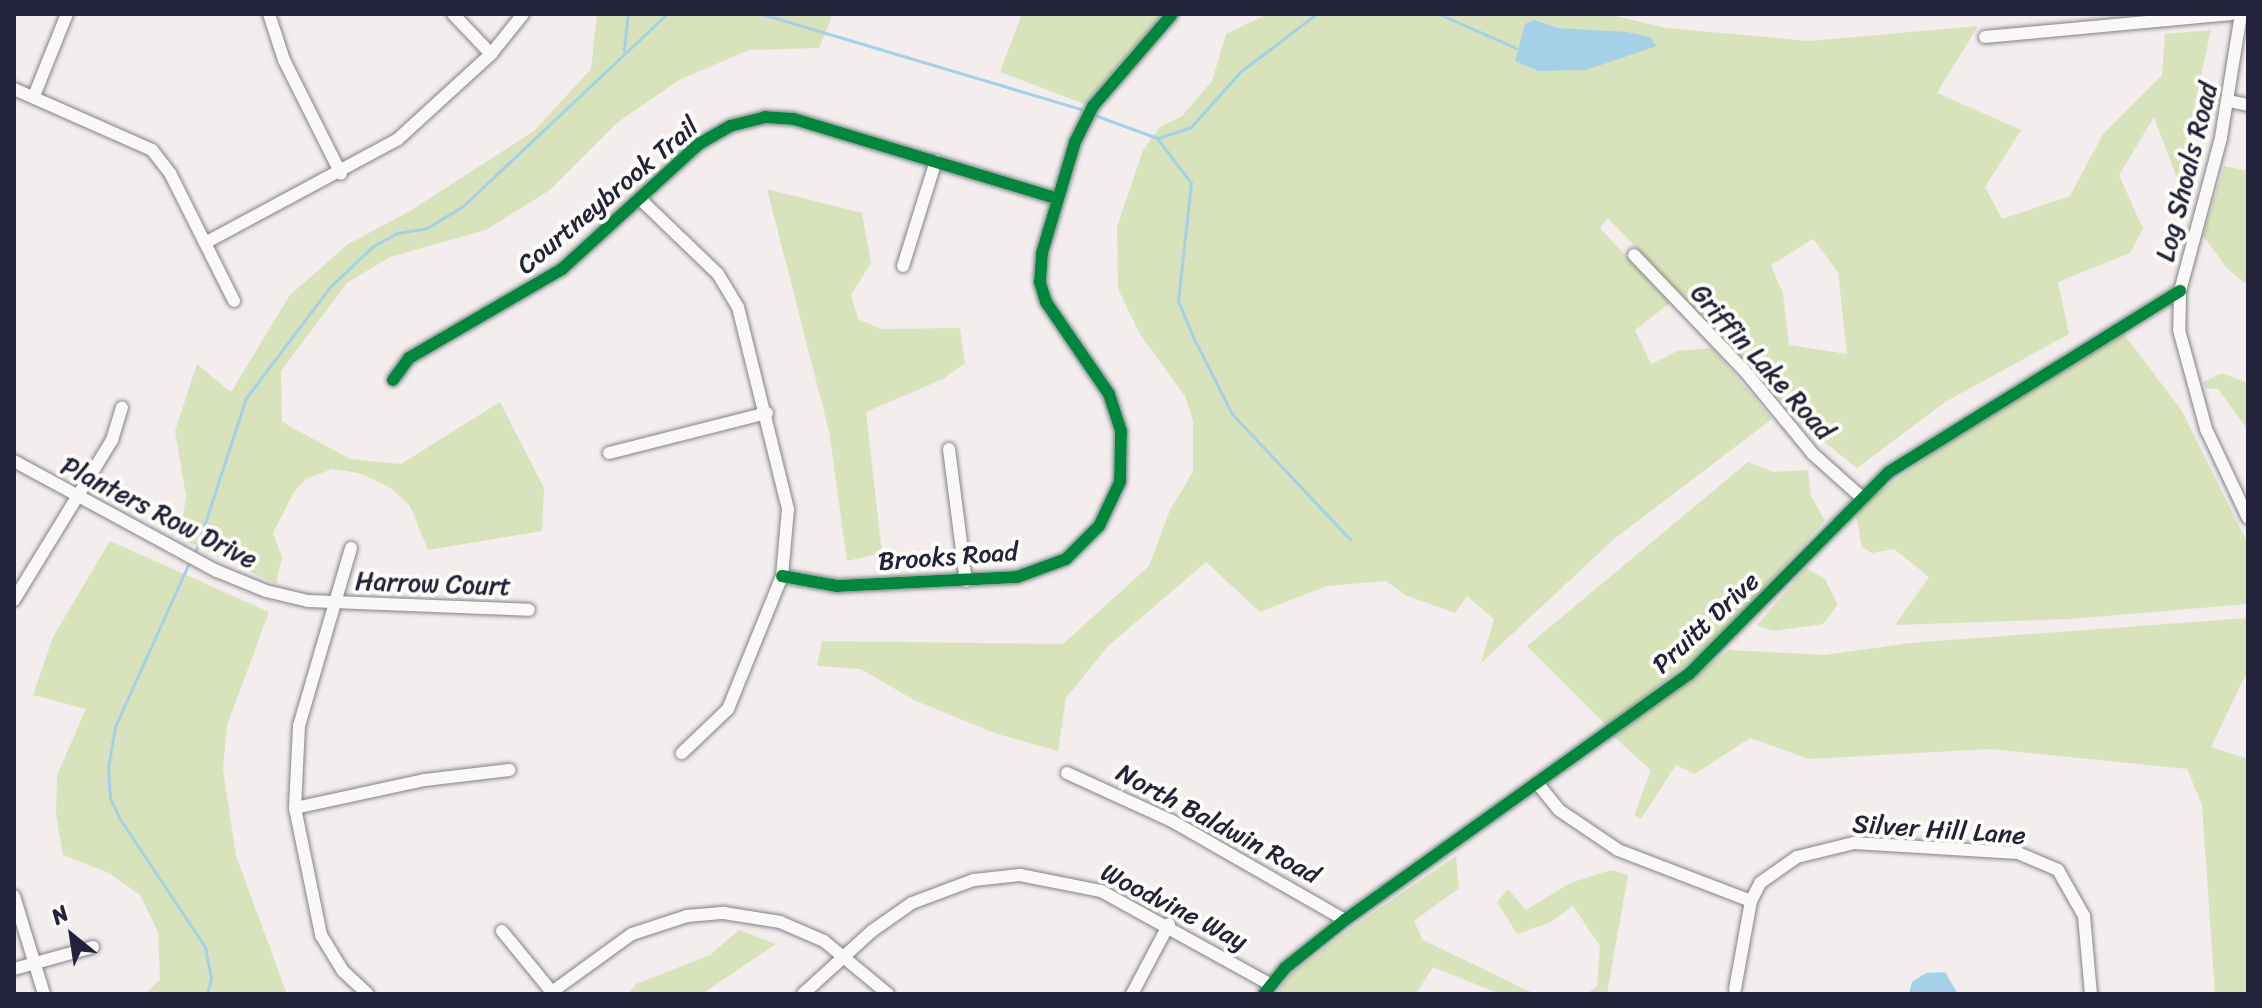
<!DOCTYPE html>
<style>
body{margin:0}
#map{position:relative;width:2262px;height:1008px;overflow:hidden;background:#f3edee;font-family:Sriracha,sans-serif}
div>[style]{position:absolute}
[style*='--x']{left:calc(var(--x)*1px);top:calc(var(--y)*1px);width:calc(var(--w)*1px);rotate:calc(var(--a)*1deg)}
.green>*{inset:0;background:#d8e3bb}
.water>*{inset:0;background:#a5d1e8}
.stream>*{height:3px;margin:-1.5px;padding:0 1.5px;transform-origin:1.5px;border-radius:1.5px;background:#a5d1e8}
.roads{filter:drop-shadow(0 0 2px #848287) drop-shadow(0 0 2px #848287)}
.minor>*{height:12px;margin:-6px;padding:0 6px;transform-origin:6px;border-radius:6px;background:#faf9f7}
.cycleway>*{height:12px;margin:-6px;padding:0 6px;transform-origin:6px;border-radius:6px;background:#00873e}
span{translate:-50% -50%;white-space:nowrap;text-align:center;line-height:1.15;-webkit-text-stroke:8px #fdfcf7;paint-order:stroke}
.street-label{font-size:26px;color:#22223b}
.frame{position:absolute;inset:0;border:16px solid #22223b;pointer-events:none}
.north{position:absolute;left:32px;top:896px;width:80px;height:80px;-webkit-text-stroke:6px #fdfcf7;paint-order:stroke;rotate:330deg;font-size:22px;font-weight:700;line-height:32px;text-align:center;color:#22223b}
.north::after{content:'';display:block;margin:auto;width:28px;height:36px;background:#22223b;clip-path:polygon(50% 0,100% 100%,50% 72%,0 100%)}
</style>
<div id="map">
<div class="green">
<i style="clip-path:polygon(597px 14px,833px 14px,819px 48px,749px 50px,679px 80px,618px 122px,550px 190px,486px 230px,390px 257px,347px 283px,281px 371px,282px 422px,350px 459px,401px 464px,500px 402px,544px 488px,542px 531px,428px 550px,410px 506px,391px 488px,359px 473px,332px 469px,306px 479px,294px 492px,273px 533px,282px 557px,276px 584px,180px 538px,186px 496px,175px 431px,197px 364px,231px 392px,290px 295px,348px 244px,410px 211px,534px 131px,591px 69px)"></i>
<i style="clip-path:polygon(1022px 14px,1162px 14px,1085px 104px,1000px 72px)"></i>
<i style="clip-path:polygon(evenodd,1268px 14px,1607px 14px,1666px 28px,1809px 41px,1978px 26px,1937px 93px,2021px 130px,1985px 187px,2002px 219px,2070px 196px,2103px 134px,2162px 75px,2165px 34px,2211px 30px,2178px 181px,2154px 117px,2119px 175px,2143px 229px,2130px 253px,2058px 282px,2069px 334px,1945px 402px,1857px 468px,1807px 428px,1608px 218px,1600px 228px,1670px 303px,1635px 330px,1651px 364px,1677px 351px,1712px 348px,1772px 419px,1614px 539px,1481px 663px,1494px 619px,1467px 596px,1455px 613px,1405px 595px,1386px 581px,1327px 586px,1260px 612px,1206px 562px,1108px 646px,1066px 698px,1058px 751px,997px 734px,914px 700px,861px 669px,817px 666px,822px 641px,1063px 644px,1149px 566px,1170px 510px,1193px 472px,1193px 421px,1185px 396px,1141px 336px,1118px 289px,1117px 227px,1143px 150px,1160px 127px,1182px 116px,1212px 81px,1226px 34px,1268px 14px,1813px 239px,1838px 272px,1847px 354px,1789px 345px,1783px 294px,1771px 265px,1813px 239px)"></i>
<i style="clip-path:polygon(2224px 166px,2248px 171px,2248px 286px,2227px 268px,2203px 236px)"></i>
<i style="clip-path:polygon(767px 189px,862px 213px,871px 263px,851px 295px,858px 319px,881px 329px,960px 328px,965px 363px,943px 379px,866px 412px,882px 553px,847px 561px,829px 431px)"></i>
<i style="clip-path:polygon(2124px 334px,2182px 411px,2248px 544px,2248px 604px,2069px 619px,1895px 625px,1929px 577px,1894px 549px,1872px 553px,1862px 547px,1855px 510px,1945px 444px)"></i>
<i style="clip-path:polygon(2222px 373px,2248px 383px,2248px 430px,2218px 389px,2206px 388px,2203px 382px)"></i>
<i style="clip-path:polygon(1748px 462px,1773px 472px,1808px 470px,1811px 496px,1825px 521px,1714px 643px,1607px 726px,1527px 646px)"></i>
<i style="clip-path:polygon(110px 541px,269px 612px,227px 725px,223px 769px,236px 856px,287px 994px,145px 994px,160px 980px,158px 932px,140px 895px,109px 873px,63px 855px,56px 815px,57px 775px,86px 709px,33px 695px,53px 637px)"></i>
<i style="clip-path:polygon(1806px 568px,1825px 579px,1838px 605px,1823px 624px,1772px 631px,1757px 625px)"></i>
<i style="clip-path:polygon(2248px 618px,2248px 670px,2211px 747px,2248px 759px,2248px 994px,2215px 994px,2202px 805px,2187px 769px,1990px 749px,1809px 759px,1750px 738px,1695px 774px,1676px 765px,1641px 819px,1634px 815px,1651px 770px,1613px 736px,1729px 650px,1825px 655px,1910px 643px)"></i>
<i style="clip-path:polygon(1456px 856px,1459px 888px,1414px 921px,1423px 940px,1535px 994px,1500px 994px,1433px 967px,1416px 994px,1276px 994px,1290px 975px,1355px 925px)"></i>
<i style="clip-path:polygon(1611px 870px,1628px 875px,1607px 994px,1587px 994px,1597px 986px,1600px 946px,1573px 906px,1549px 923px,1517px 934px,1497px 902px,1508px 889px,1526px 910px,1570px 883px)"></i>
<i style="clip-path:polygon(739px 930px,776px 944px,702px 994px,628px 994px,636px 984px,710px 955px)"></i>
</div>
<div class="water">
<i style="clip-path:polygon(1534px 20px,1558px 28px,1627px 32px,1650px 37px,1657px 46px,1586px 70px,1539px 71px,1515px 61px,1525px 24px)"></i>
<i style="clip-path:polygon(1945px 972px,1958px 994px,1909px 994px,1912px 982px,1926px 973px)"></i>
</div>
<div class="stream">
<i style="--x:762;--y:14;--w:333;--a:16.6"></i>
<i style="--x:1439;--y:14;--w:84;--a:23.8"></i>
<i style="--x:624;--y:50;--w:36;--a:-84"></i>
<i style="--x:1097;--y:116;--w:64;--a:20.1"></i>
<i style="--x:1157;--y:138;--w:56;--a:52.9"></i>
<i style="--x:1191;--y:183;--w:119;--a:96.3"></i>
<i style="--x:1178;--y:301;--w:39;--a:67"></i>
<i style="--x:1193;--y:337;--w:86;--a:63.1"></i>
<i style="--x:1232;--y:414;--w:172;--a:46.7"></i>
<i style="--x:1158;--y:138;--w:35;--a:-18"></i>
<i style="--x:1191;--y:127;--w:74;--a:-48.3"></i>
<i style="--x:1240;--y:72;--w:96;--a:-37.3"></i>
<i style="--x:196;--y:550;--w:160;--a:-71.8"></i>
<i style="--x:246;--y:398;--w:139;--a:-52.9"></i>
<i style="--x:330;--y:287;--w:59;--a:-43.6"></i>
<i style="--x:373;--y:246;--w:27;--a:-28"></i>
<i style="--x:397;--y:233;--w:30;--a:-9"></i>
<i style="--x:427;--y:228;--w:42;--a:-31.4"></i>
<i style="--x:463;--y:206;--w:280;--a:-43.3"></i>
<i style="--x:188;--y:565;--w:178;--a:114.3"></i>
<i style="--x:115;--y:727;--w:42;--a:99.7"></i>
<i style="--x:108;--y:768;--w:30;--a:86"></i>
<i style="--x:110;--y:798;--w:23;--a:65"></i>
<i style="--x:120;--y:819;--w:154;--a:56.4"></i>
<i style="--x:205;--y:947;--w:32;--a:79"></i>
<i style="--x:211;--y:978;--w:16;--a:104"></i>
</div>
<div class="roads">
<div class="minor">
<i style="--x:269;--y:14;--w:48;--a:71.9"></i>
<i style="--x:284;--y:60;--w:127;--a:63.4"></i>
<i style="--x:453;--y:14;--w:55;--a:46.5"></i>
<i style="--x:2241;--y:14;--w:126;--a:99.2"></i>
<i style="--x:2221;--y:138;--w:158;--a:105"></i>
<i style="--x:2180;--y:291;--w:39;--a:91"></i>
<i style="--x:2179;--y:330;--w:103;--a:74.7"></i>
<i style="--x:2206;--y:429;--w:98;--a:64.7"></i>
<i style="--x:1985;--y:37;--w:247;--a:-5.3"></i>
<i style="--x:14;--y:89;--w:151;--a:23.8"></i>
<i style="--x:152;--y:150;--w:29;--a:52"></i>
<i style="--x:170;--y:173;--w:143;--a:63.4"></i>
<i style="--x:34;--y:96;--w:88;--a:-68.1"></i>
<i style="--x:2229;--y:101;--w:19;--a:12"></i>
<i style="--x:640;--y:199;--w:108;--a:43.9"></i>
<i style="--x:718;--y:274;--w:39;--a:59"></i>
<i style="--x:738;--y:307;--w:208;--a:76.1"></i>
<i style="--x:788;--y:509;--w:67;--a:95.1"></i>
<i style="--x:782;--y:576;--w:144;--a:112.1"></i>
<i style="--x:728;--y:709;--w:64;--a:136.3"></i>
<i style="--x:205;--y:243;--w:219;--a:-28.3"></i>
<i style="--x:398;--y:139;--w:126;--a:-42.4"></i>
<i style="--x:491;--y:54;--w:51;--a:-51.3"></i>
<i style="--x:1634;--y:255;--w:159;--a:46.3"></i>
<i style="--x:1744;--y:370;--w:109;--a:50.6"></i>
<i style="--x:1813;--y:454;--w:63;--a:41.8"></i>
<i style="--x:903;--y:266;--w:110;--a:-72.6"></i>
<i style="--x:393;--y:380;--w:27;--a:-54"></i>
<i style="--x:409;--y:358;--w:177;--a:-30.2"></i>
<i style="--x:562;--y:269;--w:185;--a:-42.4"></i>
<i style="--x:699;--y:144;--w:36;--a:-30"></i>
<i style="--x:730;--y:126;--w:36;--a:-14"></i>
<i style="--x:765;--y:117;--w:29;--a:4"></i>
<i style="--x:794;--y:119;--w:274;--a:16.8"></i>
<i style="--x:949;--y:449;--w:133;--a:82.7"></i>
<i style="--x:609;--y:453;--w:163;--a:-14.2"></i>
<i style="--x:14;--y:461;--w:231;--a:28.5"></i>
<i style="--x:217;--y:571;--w:53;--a:22.2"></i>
<i style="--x:266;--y:591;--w:43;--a:13.4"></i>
<i style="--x:308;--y:601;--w:221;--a:2.3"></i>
<i style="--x:351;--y:548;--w:185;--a:106.3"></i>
<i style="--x:299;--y:726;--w:82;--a:92.8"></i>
<i style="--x:295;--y:808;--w:130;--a:78.4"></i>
<i style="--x:321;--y:935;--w:42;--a:58.6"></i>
<i style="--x:343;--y:971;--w:34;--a:43"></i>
<i style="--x:782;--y:576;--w:56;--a:10.3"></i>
<i style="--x:837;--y:586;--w:180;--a:-2.9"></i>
<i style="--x:1017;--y:577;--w:52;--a:-20.2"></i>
<i style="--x:1066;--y:559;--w:47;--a:-45"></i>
<i style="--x:1099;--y:526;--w:49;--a:-64.5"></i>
<i style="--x:1120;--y:482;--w:51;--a:-88.9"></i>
<i style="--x:1121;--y:431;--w:39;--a:-108"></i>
<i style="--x:1109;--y:394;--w:112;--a:-124.4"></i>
<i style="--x:1046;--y:302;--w:21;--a:-107"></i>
<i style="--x:1040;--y:282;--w:29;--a:-86"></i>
<i style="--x:1042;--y:253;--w:116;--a:-73.4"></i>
<i style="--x:1075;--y:142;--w:40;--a:-63.4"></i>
<i style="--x:1093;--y:106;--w:121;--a:-49.3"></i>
<i style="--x:14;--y:600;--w:188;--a:-58.5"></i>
<i style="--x:112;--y:440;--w:34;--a:-73"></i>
<i style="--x:1067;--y:773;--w:115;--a:24.6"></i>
<i style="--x:1172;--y:821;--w:199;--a:29.8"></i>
<i style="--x:1538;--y:784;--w:33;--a:51"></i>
<i style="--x:1559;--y:810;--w:71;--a:34.1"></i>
<i style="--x:1618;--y:850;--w:142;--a:21"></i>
<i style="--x:295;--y:808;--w:133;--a:-12.2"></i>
<i style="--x:425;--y:780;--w:85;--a:-6.8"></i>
<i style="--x:14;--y:896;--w:102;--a:73"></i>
<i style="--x:502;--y:931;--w:79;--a:50.7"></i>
<i style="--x:14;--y:969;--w:82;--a:-15.6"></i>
<i style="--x:1735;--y:989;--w:89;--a:-79.7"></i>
<i style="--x:1751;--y:901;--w:20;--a:-63"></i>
<i style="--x:1760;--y:883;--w:45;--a:-35.1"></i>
<i style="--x:1797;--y:857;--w:59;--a:-13.8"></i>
<i style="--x:1854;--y:843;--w:164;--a:3.5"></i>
<i style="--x:2018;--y:853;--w:43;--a:23"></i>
<i style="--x:2058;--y:870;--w:53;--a:60.5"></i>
<i style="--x:2084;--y:916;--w:78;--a:84.9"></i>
<i style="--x:549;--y:994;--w:102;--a:-35.9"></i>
<i style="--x:632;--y:934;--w:58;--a:-18.1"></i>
<i style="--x:687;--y:916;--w:37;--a:-5"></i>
<i style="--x:724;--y:913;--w:57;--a:9.1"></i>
<i style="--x:780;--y:922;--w:48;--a:23.4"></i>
<i style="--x:824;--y:941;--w:83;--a:39.6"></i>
<i style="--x:803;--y:994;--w:93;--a:-42.4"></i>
<i style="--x:872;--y:931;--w:49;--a:-35"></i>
<i style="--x:912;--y:903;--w:66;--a:-20.4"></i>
<i style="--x:974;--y:880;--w:46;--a:-6.2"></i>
<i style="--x:1020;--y:875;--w:83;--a:11.2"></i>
<i style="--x:1101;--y:891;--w:194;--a:28.9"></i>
<i style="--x:1132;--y:994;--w:79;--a:-62.1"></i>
<i style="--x:1264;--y:994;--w:33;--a:-51"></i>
<i style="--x:1285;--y:968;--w:77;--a:-38.7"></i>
<i style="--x:1345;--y:920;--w:423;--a:-35.6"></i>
<i style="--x:1689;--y:674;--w:284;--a:-45.3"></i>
<i style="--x:1889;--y:472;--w:343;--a:-31.9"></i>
</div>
</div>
<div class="cycleway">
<i style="--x:393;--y:380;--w:27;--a:-54"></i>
<i style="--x:409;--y:358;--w:177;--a:-30.2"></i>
<i style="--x:562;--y:269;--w:185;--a:-42.4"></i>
<i style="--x:699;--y:144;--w:36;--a:-30"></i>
<i style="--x:730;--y:126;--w:36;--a:-14"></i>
<i style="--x:765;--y:117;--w:29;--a:4"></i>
<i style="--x:794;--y:119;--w:274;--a:16.8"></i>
<i style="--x:782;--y:576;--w:56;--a:10.3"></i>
<i style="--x:837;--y:586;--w:180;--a:-2.9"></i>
<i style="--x:1017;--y:577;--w:52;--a:-20.2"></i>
<i style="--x:1066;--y:559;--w:47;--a:-45"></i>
<i style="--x:1099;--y:526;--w:49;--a:-64.5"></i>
<i style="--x:1120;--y:482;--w:51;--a:-88.9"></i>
<i style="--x:1121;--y:431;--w:39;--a:-108"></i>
<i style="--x:1109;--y:394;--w:112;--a:-124.4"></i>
<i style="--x:1046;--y:302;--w:21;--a:-107"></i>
<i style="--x:1040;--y:282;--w:29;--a:-86"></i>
<i style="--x:1042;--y:253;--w:116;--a:-73.4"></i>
<i style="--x:1075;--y:142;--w:40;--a:-63.4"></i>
<i style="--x:1093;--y:106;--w:121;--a:-49.3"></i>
<i style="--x:1264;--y:994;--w:33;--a:-51"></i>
<i style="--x:1285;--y:968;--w:77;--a:-38.7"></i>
<i style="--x:1345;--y:920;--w:423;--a:-35.6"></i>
<i style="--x:1689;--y:674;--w:284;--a:-45.3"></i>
<i style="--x:1889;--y:472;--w:343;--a:-31.9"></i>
</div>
<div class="street-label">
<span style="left:2187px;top:172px;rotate:-76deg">Log Shoals Road</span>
<span style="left:608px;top:196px;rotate:-40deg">Courtneybrook Trail</span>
<span style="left:1762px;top:362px;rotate:48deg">Griffin Lake Road</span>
<span style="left:159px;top:513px;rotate:27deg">Planters Row Drive</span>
<span style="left:948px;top:557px;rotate:-4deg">Brooks Road</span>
<span style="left:433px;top:584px;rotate:2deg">Harrow Court</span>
<span style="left:1706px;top:623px;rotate:-43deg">Pruitt Drive</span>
<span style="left:1218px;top:824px;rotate:28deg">North Baldwin Road</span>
<span style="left:1939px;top:830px;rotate:4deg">Silver Hill Lane</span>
<span style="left:1174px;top:907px;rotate:27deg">Woodvine Way</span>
</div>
<div class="frame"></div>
<div class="north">N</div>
</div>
